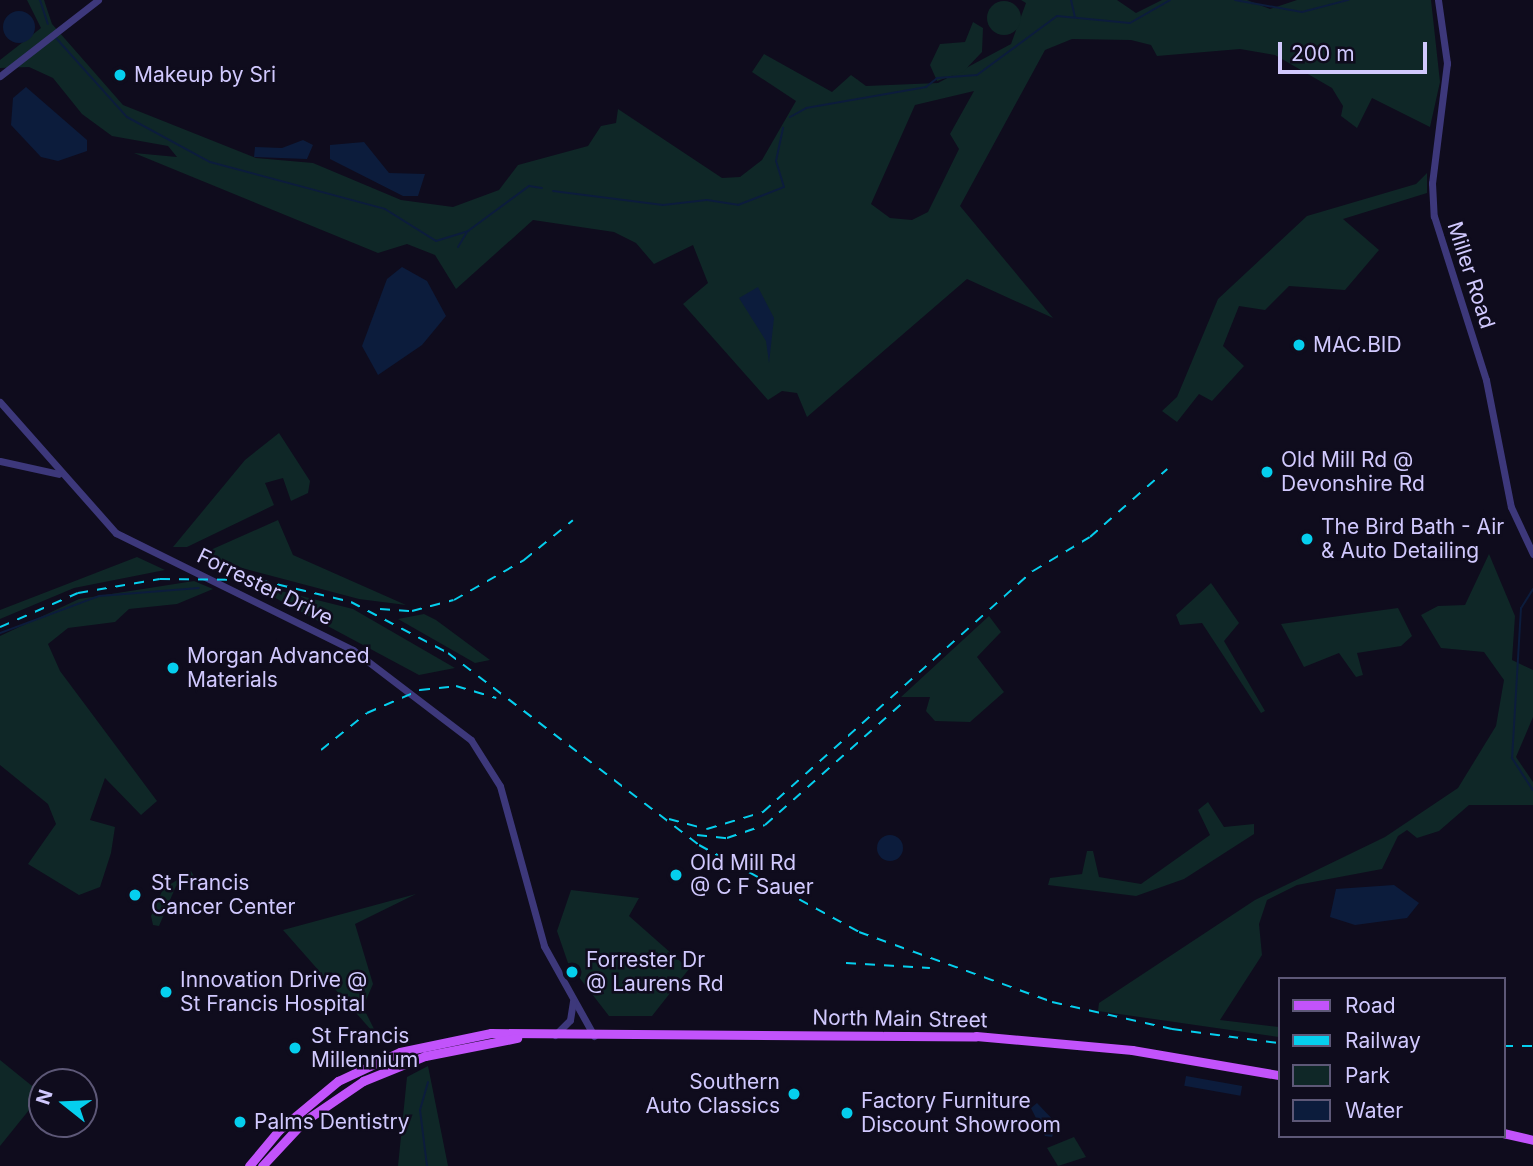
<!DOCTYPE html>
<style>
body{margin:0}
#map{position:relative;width:1533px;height:1166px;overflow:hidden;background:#0f0c1d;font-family:Inter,sans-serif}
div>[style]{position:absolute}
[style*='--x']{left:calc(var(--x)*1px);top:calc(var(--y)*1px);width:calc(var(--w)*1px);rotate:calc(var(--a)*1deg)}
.green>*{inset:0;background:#0f2727}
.round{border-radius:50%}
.water>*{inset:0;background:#0c1c3c;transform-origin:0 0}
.stream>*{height:2px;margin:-1px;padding:0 1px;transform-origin:1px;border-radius:1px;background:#0c1c3c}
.minor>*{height:7px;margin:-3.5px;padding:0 3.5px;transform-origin:3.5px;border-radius:3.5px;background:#3d387b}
.major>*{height:9px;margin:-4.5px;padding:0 4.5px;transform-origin:4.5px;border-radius:4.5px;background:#c253fb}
.rail>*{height:2px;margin-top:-1px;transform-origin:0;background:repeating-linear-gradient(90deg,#05cfee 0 10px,transparent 0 19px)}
.dots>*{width:19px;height:19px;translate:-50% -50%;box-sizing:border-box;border:4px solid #0f0c1d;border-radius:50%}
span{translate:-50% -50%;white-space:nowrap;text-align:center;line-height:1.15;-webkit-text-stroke:5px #0f0c1d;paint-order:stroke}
.poi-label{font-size:21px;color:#d1c9fe}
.left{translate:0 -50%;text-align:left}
.right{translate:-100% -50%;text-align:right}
.street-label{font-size:21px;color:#d1c9fe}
.legend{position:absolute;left:1278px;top:977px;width:228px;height:161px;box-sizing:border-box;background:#0f0c1d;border:2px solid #5d5877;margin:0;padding:9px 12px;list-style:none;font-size:21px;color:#d1c9fe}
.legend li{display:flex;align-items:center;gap:14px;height:35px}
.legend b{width:35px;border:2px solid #5d5877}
.north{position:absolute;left:28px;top:1068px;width:70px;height:70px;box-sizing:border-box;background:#0f0c1d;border:2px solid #5d5877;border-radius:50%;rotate:288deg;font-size:19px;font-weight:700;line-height:28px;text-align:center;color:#d1c9fe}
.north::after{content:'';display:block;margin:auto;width:24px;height:32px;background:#05cfee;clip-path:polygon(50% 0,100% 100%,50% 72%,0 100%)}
.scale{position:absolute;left:1278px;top:42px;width:149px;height:32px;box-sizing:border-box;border:4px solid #d1c9fe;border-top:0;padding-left:9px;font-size:21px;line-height:24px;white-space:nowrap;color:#d1c9fe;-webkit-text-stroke:5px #0f0c1d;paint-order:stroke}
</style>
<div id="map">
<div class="green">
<i style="clip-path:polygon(evenodd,27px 0,44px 0,52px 24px,123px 105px,256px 158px,313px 163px,401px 200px,453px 207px,499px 190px,518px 165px,588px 146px,601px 126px,616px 123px,618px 109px,722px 178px,740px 177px,762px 160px,796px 101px,752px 72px,764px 54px,832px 92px,851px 75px,866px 86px,938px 83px,1011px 44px,1026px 3px,1021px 0,1117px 0,1136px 13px,1162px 0,1247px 0,1270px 9px,1297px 0,1431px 0,1440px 82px,1430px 127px,1372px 98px,1357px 128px,1341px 116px,1343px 106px,1332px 88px,1275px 55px,1240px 49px,1157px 56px,1151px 45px,1131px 40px,1072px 39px,1045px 50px,960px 206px,1053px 318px,967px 279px,807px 417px,797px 393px,782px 391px,768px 400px,683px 304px,708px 283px,693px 245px,654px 264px,636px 243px,614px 232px,533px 220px,456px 289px,435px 255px,407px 244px,378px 253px,134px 153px,177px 157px,168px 146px,112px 136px,82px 114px,53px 78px,29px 67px,0 68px,0 60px,41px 28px,27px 0,974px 91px,950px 134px,959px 149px,928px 212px,912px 220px,890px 218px,871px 204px,915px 105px,974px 91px)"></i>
<i class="round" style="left:987px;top:1px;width:34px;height:34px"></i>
<i style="clip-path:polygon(973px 22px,983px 28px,982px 52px,963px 72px,937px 81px,930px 65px,940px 44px,965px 42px)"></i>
<i style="clip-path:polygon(1427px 173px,1427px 193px,1343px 219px,1379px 250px,1345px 290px,1289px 286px,1265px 310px,1239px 306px,1223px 346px,1244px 366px,1212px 401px,1199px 394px,1177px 422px,1162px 411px,1177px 397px,1218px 299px,1307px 216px,1416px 184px)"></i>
<i style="clip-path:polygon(279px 433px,310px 481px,308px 493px,291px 501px,283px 478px,265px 483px,274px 505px,187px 547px,173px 547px,245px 460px)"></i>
<i style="clip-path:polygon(278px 520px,293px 555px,406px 605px,359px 599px,197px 556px)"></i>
<i style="clip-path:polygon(1489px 554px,1515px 616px,1512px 660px,1533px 670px,1533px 717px,1516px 757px,1533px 782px,1533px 805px,1469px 805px,1439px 831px,1417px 838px,1407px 830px,1398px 836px,1382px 869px,1297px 885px,1267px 900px,1259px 924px,1262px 955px,1220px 1020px,1279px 1027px,1279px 1037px,1098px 1011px,1099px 1003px,1255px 900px,1385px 837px,1458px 788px,1496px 726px,1504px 680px,1484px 652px,1441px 648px,1421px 615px,1438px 606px,1465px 605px)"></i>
<i style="clip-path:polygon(137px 557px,165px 570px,74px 588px,0 619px,0 610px)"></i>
<i style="clip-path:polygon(194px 581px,213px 589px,177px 604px,129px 609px,115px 622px,68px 628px,48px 644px,60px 671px,157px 801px,141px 815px,105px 778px,90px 820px,115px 827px,111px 853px,100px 887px,79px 895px,28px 864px,56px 824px,48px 804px,0 765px,0 636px,79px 599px)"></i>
<i style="clip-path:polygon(1211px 583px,1239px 623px,1224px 641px,1265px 711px,1261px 713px,1202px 623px,1180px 625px,1176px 615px)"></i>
<i style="clip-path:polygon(269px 588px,353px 609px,455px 668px,419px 675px,266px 593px)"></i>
<i style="clip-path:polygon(1398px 608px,1412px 636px,1401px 646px,1357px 653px,1363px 675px,1356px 677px,1339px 653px,1304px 667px,1281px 624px)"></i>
<i style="clip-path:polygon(424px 614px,436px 620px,490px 660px,475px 663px,398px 619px)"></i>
<i style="clip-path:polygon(989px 616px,1001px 632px,977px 657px,1004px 692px,970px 722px,935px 721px,926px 711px,930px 697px,901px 697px)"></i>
<i style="clip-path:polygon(1208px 802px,1224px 827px,1254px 824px,1254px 834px,1184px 879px,1136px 896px,1048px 885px,1050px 878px,1082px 874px,1087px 851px,1093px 851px,1099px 877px,1141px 884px,1210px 835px,1198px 810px)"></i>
<i style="clip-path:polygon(191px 871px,200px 887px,187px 881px,176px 886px,159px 926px,153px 925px,151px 916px,163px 889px)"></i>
<i style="clip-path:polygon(571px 890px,639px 898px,629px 916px,689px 969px,652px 1016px,609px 1016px,568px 963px,557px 931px)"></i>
<i style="clip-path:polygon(416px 894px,355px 924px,373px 984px,363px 1007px,379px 1039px,283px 930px)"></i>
<i style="clip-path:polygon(0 1060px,42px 1094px,0 1146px)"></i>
<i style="clip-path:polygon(428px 1066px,448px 1166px,398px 1166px,407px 1077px)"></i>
<i style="clip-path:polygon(1074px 1137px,1086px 1157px,1058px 1166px,1047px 1148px)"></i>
</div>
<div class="water">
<i class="round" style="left:3px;top:11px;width:32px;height:32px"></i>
<i style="clip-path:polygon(26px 87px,87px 140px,87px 151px,58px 161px,41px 157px,11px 125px,13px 98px)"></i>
<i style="clip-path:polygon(303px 140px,313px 145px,307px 159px,254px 157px,255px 147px,282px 148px)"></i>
<i style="clip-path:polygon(364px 142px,389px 173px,425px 174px,418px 196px,403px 196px,330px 159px,330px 145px)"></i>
<i style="clip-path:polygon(402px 267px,427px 281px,446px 316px,422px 345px,378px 375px,362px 346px,387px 279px)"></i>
<i style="clip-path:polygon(758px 287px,774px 318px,769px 363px,766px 341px,739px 298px)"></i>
<i class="round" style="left:877px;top:835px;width:26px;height:26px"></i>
<i style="clip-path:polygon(1394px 885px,1419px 903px,1407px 918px,1355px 925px,1330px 917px,1336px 889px)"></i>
<i style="left:1186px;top:1076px;width:57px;height:10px;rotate:10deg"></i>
<i style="clip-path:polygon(1037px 1103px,1057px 1124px,1052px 1137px,1045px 1136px,1031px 1108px)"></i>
</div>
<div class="stream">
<i style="--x:40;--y:0;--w:25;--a:72"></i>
<i style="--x:1071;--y:0;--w:17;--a:77"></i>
<i style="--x:1235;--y:0;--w:68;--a:10.2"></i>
<i style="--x:1302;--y:12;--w:48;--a:-14.6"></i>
<i style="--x:56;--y:38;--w:106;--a:48.1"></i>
<i style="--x:127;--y:117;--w:94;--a:28.5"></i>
<i style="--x:210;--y:162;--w:181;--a:15"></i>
<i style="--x:385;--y:209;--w:60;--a:32.1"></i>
<i style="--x:436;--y:241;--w:34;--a:-17"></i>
<i style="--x:468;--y:231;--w:76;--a:-36.4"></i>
<i style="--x:529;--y:186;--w:13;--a:9"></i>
<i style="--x:790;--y:117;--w:18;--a:-29"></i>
<i style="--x:806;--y:108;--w:122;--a:-9.9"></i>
<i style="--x:926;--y:87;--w:14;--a:-39"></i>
<i style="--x:937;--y:78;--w:40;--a:-4.3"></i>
<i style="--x:977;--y:75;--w:99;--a:-36.4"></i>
<i style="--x:1057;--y:16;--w:73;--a:5.5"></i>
<i style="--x:1130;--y:23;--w:46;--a:-29.9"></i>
<i style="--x:553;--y:191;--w:111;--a:7.3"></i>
<i style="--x:663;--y:205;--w:44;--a:-6.5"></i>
<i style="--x:707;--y:200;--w:31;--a:9"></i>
<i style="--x:738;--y:205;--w:49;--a:-21.4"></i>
<i style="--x:784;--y:187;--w:27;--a:-107"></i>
<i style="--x:776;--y:161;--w:34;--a:-78"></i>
<i style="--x:458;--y:247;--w:17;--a:-59"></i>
<i style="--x:1533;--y:589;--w:22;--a:122"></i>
<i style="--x:1521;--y:608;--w:150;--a:93.4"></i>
<i style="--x:1512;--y:758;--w:38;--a:57"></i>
<i style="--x:0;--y:633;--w:106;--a:-20.5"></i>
<i style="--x:99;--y:596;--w:100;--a:-4.6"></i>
<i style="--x:427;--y:1166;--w:56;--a:-97.1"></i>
<i style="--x:420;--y:1110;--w:29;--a:-74"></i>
</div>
<div class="minor">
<i style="--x:1438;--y:0;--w:64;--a:81.9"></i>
<i style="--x:1447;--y:63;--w:121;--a:97.1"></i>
<i style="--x:1432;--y:183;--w:33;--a:87"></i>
<i style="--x:1434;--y:216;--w:172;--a:72.4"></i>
<i style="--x:1486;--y:380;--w:129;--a:78.9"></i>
<i style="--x:1511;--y:507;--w:52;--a:64.9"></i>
<i style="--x:0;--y:76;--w:124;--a:-37.8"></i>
<i style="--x:0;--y:402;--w:175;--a:48.5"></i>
<i style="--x:116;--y:533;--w:264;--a:26.3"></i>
<i style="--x:353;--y:650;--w:148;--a:37.3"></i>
<i style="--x:471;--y:740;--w:54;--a:57.8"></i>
<i style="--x:500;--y:786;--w:166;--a:74.6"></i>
<i style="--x:544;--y:946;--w:103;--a:60.9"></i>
<i style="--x:0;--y:461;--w:60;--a:12.4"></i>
<i style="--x:555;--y:1035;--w:21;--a:-45"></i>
<i style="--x:570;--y:1020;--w:19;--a:-81"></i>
</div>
<div class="major">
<i style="--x:1503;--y:1133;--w:31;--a:13"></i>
<i style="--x:249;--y:1166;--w:47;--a:-50.2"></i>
<i style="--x:279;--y:1130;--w:77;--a:-39.7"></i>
<i style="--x:338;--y:1081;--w:68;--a:-25.1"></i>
<i style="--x:400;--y:1052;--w:93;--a:-11.8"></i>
<i style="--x:491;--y:1033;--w:485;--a:0.4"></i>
<i style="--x:976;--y:1036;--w:157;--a:5.1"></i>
<i style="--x:1132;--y:1050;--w:149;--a:9.7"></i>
<i style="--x:262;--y:1166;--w:60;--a:-47"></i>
<i style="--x:303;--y:1122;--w:73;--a:-34.3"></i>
<i style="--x:363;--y:1081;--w:67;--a:-22"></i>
<i style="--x:425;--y:1056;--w:94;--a:-11.1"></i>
</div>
<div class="rail">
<i style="--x:380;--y:609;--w:32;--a:4"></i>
<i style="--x:412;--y:611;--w:43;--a:-14.7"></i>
<i style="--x:454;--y:600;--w:81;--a:-29.7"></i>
<i style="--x:524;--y:560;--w:63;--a:-39.2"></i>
<i style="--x:0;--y:627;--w:85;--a:-23.6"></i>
<i style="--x:78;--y:593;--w:83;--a:-9.7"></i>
<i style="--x:160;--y:579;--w:99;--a:0.6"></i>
<i style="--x:259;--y:580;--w:95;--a:13.4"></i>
<i style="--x:351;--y:602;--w:110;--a:27.7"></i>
<i style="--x:448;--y:653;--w:316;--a:37.4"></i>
<i style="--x:699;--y:845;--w:182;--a:28.5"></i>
<i style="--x:859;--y:932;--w:205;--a:19.9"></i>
<i style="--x:1052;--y:1002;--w:123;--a:12.7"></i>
<i style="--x:1172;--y:1029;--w:108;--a:7.5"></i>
<i style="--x:321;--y:750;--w:59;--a:-38.8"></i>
<i style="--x:367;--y:713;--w:58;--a:-23.5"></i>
<i style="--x:420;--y:690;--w:36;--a:-6"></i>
<i style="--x:456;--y:686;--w:42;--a:16.7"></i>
<i style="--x:669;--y:819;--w:39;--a:15"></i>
<i style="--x:707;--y:829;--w:59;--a:-16.9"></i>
<i style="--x:763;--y:812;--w:362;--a:-41.8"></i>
<i style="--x:1033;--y:571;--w:66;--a:-30.8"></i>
<i style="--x:1090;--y:537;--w:103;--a:-41.4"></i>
<i style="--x:697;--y:835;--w:30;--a:6"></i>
<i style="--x:727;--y:838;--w:40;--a:-18.9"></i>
<i style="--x:765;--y:825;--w:188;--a:-41.6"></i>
<i style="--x:846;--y:963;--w:84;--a:3.4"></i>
<i style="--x:1503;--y:1046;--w:30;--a:0"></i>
</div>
<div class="dots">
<i style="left:120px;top:75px;background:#05cfee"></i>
<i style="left:1299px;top:345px;background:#05cfee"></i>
<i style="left:1267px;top:472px;background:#05cfee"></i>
<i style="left:1307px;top:539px;background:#05cfee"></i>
<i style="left:173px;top:668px;background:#05cfee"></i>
<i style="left:676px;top:875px;background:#05cfee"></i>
<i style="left:135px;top:895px;background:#05cfee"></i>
<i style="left:572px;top:972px;background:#05cfee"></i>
<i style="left:166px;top:992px;background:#05cfee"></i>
<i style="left:295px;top:1048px;background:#05cfee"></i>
<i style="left:794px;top:1094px;background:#05cfee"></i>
<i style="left:847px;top:1113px;background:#05cfee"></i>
<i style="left:240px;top:1122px;background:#05cfee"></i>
</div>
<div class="poi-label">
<span class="left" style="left:134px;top:75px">Makeup by Sri</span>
<span class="left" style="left:1313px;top:345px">MAC.BID</span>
<span class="left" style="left:1281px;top:472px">Old Mill Rd @<br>Devonshire Rd</span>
<span class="left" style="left:1321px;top:539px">The Bird Bath - Air<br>&amp; Auto Detailing</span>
<span class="left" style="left:187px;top:668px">Morgan Advanced<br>Materials</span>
<span class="left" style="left:690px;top:875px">Old Mill Rd<br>@ C F Sauer</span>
<span class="left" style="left:151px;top:895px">St Francis<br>Cancer Center</span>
<span class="left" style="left:586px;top:972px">Forrester Dr<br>@ Laurens Rd</span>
<span class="left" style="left:180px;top:992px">Innovation Drive @<br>St Francis Hospital</span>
<span class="left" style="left:311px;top:1048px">St Francis<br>Millennium</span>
<span class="right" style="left:780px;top:1094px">Southern<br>Auto Classics</span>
<span class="left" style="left:861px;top:1113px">Factory Furniture<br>Discount Showroom</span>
<span class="left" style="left:254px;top:1122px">Palms Dentistry</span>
</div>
<div class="street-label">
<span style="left:1471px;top:275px;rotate:72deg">Miller Road</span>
<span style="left:265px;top:587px;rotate:26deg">Forrester Drive</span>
<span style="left:900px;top:1019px;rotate:1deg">North Main Street</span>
</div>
<ul class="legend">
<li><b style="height:9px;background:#c253fb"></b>Road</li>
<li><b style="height:9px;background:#05cfee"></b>Railway</li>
<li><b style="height:19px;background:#0f2727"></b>Park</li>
<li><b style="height:19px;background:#0c1c3c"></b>Water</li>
</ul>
<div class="north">N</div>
<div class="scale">200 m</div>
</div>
